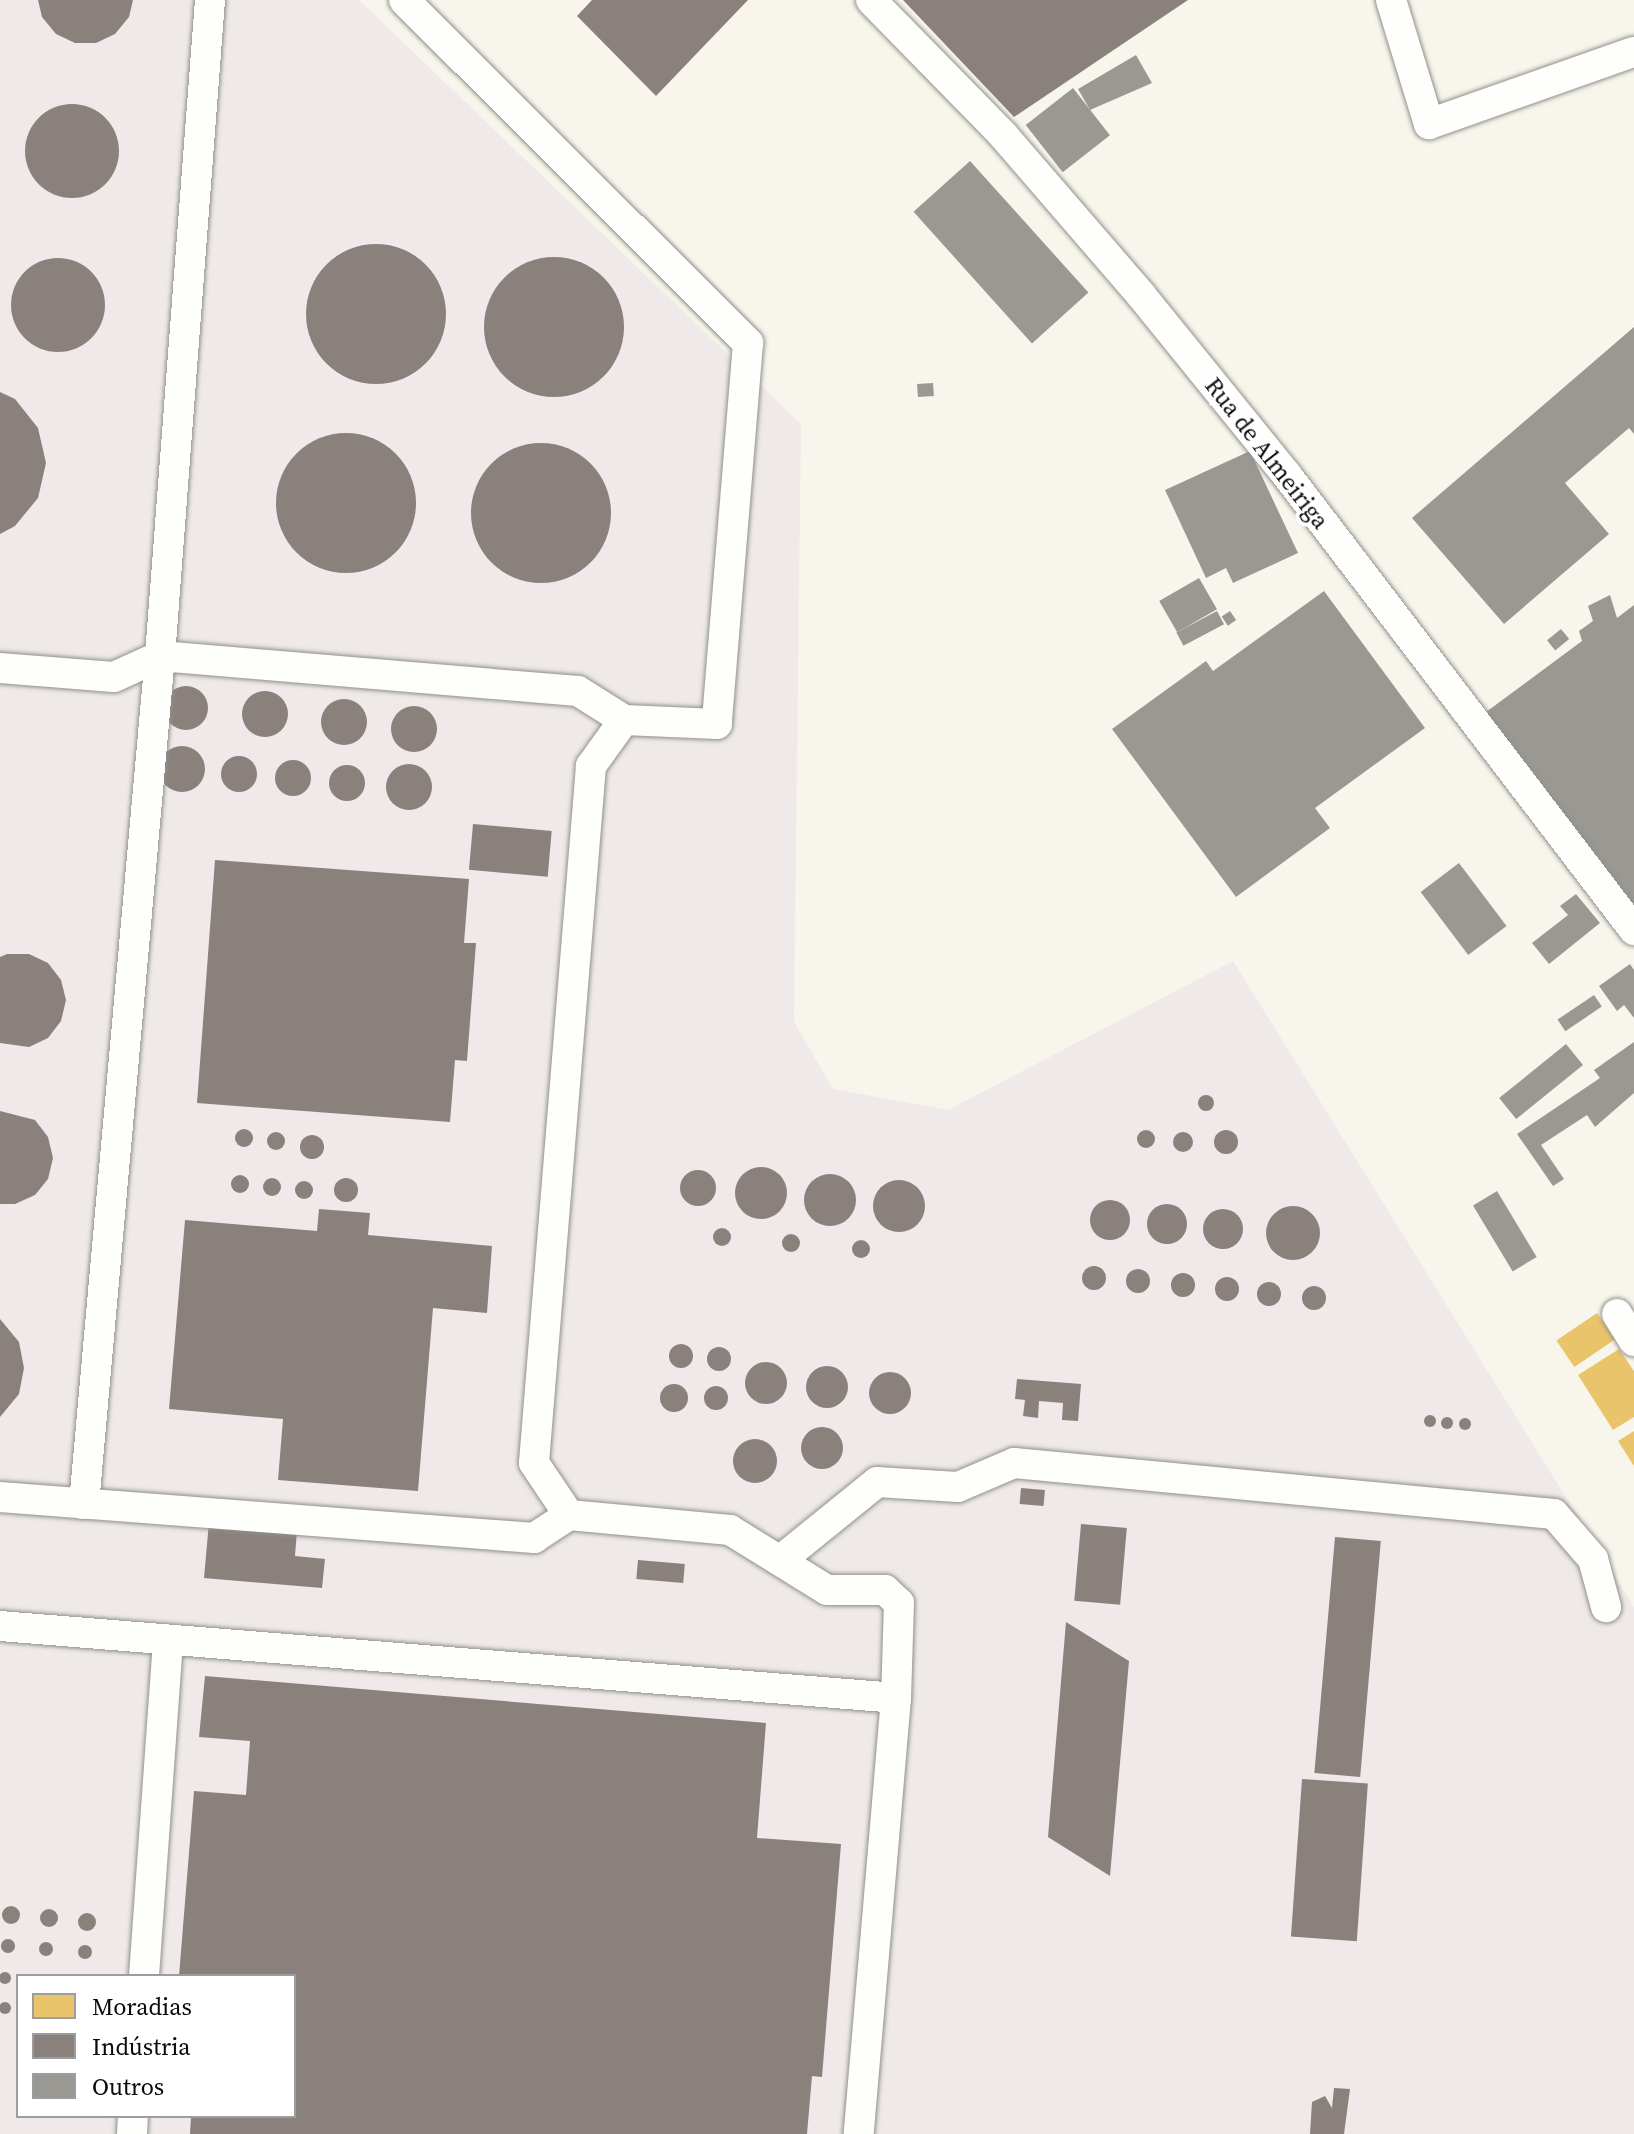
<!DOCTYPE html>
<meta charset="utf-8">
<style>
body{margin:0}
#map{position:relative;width:1634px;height:2134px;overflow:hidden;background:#f8f6ec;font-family:"Source Serif 4",serif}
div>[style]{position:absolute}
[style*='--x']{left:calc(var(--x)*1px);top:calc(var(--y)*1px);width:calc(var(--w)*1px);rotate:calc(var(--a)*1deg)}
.industrial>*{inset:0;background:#efe9ea}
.homes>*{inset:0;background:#e9c46a;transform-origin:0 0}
.industry>*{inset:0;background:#8a817c;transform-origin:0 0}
.round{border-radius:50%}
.building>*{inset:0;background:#9a9893;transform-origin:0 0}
.roads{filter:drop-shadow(0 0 2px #91908b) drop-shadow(0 0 2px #91908b)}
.minor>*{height:30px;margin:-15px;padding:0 15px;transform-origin:15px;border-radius:15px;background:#fefefc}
span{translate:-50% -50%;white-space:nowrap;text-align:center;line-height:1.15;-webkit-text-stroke:8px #fff;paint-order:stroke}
.street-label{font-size:24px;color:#090909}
.legend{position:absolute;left:16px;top:1974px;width:280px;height:144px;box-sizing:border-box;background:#fff;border:2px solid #9d9d9d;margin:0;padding:10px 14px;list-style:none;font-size:24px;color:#090909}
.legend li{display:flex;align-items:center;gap:16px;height:40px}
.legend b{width:40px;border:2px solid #9d9d9d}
</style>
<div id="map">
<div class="industrial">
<i style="clip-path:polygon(evenodd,0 0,359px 0,801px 424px,794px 1022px,833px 1089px,948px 1110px,1233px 961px,1634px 1607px,1634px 2134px,0 2134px,0 0,18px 1976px,294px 1976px,294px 2116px,18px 2116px,18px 1976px)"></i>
</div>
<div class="homes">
<i style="left:1597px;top:1313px;width:32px;height:49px;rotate:56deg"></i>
<i style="clip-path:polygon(1619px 1349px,1634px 1371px,1634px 1417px,1613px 1430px,1578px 1375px)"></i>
<i style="clip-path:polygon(1634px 1431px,1634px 1466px,1618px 1441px)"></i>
</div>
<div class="industry">
<i style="clip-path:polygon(38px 0,133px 0,129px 17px,115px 34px,96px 43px,75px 43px,56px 34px,42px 17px)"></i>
<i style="clip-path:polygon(592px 0,748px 0,656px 96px,577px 16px)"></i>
<i style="clip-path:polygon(903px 0,1188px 0,1014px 117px)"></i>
<i class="round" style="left:25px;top:104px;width:94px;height:94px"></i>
<i class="round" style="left:306px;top:244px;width:140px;height:140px"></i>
<i class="round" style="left:484px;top:257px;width:140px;height:140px"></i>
<i class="round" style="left:11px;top:258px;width:94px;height:94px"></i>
<i style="clip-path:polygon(0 392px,15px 399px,38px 428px,46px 463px,38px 498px,15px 526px,0 534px)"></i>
<i class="round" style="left:276px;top:433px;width:140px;height:140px"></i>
<i class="round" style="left:471px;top:443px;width:140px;height:140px"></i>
<i class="round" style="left:164px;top:686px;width:44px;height:44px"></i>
<i class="round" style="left:242px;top:691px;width:46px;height:46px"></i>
<i class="round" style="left:321px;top:699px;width:46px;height:46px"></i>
<i class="round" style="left:391px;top:706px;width:46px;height:46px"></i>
<i class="round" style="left:159px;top:746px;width:46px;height:46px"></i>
<i class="round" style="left:221px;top:756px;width:36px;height:36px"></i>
<i class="round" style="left:275px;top:760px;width:36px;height:36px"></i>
<i class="round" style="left:386px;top:764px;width:46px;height:46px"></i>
<i class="round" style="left:329px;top:765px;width:36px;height:36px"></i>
<i style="left:473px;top:824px;width:79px;height:46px;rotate:5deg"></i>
<i style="clip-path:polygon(215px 860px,469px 879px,464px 943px,476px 943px,467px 1061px,455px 1060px,450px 1122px,197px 1103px)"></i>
<i style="clip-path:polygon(7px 954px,29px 954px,48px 963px,61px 980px,66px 1000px,61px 1021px,48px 1038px,29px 1047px,0 1043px,0 957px)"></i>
<i class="round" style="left:1198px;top:1095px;width:16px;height:16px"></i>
<i style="clip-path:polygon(0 1111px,35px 1120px,48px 1137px,53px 1158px,48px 1179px,35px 1195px,15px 1204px,0 1204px)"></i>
<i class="round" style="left:235px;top:1129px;width:18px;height:18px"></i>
<i class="round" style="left:1137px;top:1130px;width:18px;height:18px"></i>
<i class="round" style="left:1214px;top:1130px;width:24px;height:24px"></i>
<i class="round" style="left:267px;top:1132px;width:18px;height:18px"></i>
<i class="round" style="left:1173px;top:1132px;width:20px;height:20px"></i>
<i class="round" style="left:300px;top:1135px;width:24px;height:24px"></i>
<i class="round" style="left:735px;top:1167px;width:52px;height:52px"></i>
<i class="round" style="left:680px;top:1170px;width:36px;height:36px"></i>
<i class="round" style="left:804px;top:1174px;width:52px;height:52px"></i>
<i class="round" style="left:231px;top:1175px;width:18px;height:18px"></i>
<i class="round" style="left:263px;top:1178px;width:18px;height:18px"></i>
<i class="round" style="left:334px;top:1178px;width:24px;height:24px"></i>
<i class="round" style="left:873px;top:1180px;width:52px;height:52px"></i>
<i class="round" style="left:295px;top:1181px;width:18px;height:18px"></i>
<i class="round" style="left:1090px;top:1200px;width:40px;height:40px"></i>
<i class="round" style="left:1147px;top:1204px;width:40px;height:40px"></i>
<i class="round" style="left:1266px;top:1206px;width:54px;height:54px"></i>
<i style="clip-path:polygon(319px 1209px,370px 1213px,368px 1235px,492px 1246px,487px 1313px,433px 1308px,418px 1491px,278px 1480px,283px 1419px,169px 1409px,185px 1220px,317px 1231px)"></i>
<i class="round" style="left:1203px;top:1209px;width:40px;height:40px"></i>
<i class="round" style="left:713px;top:1228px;width:18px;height:18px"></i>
<i class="round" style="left:782px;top:1234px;width:18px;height:18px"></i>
<i class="round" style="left:852px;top:1240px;width:18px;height:18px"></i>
<i class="round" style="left:1082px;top:1266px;width:24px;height:24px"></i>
<i class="round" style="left:1126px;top:1269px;width:24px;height:24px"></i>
<i class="round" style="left:1171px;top:1273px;width:24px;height:24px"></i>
<i class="round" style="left:1215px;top:1277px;width:24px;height:24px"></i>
<i class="round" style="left:1257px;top:1282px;width:24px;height:24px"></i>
<i class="round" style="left:1302px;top:1286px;width:24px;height:24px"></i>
<i style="clip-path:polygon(0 1319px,19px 1342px,24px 1368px,19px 1394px,0 1417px)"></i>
<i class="round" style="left:669px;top:1344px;width:24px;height:24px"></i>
<i class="round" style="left:707px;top:1347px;width:24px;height:24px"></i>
<i class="round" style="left:745px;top:1362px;width:42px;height:42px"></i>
<i class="round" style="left:806px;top:1366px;width:42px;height:42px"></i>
<i class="round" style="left:869px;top:1372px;width:42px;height:42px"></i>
<i style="clip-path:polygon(1017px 1379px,1081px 1384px,1078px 1421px,1062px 1420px,1063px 1403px,1039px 1401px,1038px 1418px,1023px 1416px,1025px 1400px,1015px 1399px)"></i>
<i class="round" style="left:660px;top:1384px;width:28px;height:28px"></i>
<i class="round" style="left:704px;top:1386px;width:24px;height:24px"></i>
<i class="round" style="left:1424px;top:1415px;width:12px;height:12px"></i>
<i class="round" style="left:1441px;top:1417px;width:12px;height:12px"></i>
<i class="round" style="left:1459px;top:1418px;width:12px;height:12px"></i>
<i class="round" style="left:801px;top:1427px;width:42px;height:42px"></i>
<i class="round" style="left:733px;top:1439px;width:44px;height:44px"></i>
<i style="left:1021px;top:1488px;width:24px;height:16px;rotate:5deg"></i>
<i style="clip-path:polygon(209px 1522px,297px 1530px,295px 1556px,325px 1559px,322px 1588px,204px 1578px)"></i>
<i style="left:1081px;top:1524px;width:46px;height:77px;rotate:5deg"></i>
<i style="left:1335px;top:1537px;width:46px;height:237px;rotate:5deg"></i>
<i style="left:638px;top:1560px;width:47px;height:19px;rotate:5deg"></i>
<i style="clip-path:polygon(1066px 1622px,1129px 1661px,1110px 1876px,1048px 1837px)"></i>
<i style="clip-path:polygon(205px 1676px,766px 1723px,757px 1838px,841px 1844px,822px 2077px,812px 2076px,807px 2134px,190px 2134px,191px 2116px,294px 2116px,294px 1976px,179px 1976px,194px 1791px,246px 1795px,250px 1741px,199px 1737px)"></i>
<i style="left:1302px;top:1779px;width:66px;height:158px;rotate:4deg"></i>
<i class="round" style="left:2px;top:1906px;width:18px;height:18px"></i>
<i class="round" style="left:40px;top:1909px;width:18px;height:18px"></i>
<i class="round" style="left:78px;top:1913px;width:18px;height:18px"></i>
<i class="round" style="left:1px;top:1939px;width:14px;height:14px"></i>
<i class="round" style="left:39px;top:1942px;width:14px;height:14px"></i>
<i class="round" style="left:78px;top:1945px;width:14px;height:14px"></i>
<i class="round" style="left:-1px;top:1972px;width:12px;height:12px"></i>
<i class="round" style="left:-1px;top:2002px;width:12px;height:12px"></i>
<i style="clip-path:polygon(1334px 2088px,1350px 2089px,1344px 2134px,1310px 2134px,1312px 2102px,1325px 2096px,1332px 2108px)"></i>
</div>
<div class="building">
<i style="clip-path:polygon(1136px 55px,1152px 83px,1090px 110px,1078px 89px)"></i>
<i style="left:1073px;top:88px;width:60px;height:60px;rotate:52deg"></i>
<i style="left:970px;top:161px;width:177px;height:76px;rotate:48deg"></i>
<i style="clip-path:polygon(1634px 327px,1634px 434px,1629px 428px,1565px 483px,1609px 534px,1504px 624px,1412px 518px)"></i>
<i style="left:933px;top:383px;width:13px;height:16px;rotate:86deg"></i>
<i style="clip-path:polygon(1250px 451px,1298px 553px,1233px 583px,1226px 568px,1206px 578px,1165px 490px)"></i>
<i style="left:1199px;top:578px;width:36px;height:46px;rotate:60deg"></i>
<i style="clip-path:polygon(1324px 591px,1425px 728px,1315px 808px,1330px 828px,1236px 897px,1112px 729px,1206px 661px,1213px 671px)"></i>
<i style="clip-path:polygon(1610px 595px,1617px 618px,1634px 605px,1634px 919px,1482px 715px,1582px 641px,1579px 631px,1593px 621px,1588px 606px)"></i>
<i style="left:1217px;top:611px;width:15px;height:46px;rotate:62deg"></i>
<i style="left:1230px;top:611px;width:11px;height:10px;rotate:56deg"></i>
<i style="left:1561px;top:629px;width:13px;height:18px;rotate:51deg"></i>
<i style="left:1459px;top:863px;width:79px;height:48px;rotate:53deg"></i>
<i style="clip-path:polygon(1576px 894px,1600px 923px,1549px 964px,1532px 943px,1568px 915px,1560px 906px)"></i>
<i style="clip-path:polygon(1630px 964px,1634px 970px,1634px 1018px,1624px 1005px,1617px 1011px,1599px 986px)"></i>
<i style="left:1594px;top:995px;width:14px;height:44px;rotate:56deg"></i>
<i style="clip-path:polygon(1634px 1042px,1634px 1093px,1595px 1127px,1587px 1115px,1541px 1145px,1564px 1179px,1553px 1186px,1517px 1134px,1600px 1078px,1594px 1070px)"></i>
<i style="left:1566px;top:1044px;width:27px;height:86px;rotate:51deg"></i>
<i style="left:1497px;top:1191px;width:77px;height:28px;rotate:59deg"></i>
</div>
<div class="roads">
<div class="minor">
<i style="--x:404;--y:0;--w:486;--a:44.9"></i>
<i style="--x:748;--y:343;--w:382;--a:94.7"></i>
<i style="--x:717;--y:724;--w:93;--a:-177.5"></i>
<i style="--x:624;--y:720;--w:57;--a:125.7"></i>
<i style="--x:591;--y:766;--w:699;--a:94.68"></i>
<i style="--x:534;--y:1463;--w:63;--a:56.1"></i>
<i style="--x:569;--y:1515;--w:162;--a:5.3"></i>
<i style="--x:730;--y:1530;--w:114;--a:31.7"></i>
<i style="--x:827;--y:1590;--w:58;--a:0"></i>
<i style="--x:885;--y:1590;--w:19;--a:43"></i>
<i style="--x:899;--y:1603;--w:95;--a:91.8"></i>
<i style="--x:896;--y:1698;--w:438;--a:94.9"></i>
<i style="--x:871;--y:0;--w:189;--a:45.6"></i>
<i style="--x:1003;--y:135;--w:211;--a:49.2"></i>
<i style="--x:1141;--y:295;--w:230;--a:51"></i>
<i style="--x:1286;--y:474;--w:574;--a:52.65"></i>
<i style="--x:1391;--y:0;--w:130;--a:73"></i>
<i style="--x:1429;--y:124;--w:217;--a:-19.4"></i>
<i style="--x:0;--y:668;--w:114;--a:4.5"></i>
<i style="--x:114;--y:677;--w:51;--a:-24.5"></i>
<i style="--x:160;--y:656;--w:419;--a:4.8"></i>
<i style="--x:578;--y:691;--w:54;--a:32.2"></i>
<i style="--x:1617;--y:1314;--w:32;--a:58"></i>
<i style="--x:0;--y:1497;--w:536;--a:4.39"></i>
<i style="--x:534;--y:1538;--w:42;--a:-33.3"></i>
<i style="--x:84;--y:1504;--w:851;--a:-84.88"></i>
<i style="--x:160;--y:656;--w:658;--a:-85.64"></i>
<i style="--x:782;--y:1559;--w:122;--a:-39"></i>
<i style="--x:877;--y:1482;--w:81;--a:3.5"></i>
<i style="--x:958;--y:1487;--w:61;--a:-23.2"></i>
<i style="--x:1014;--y:1463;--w:542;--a:5.4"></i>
<i style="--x:1554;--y:1514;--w:60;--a:49.1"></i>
<i style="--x:1593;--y:1559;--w:50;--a:74.8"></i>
<i style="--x:0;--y:1626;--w:899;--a:4.59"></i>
<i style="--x:144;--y:1976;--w:337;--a:-85.9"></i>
<i style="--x:132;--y:2134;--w:18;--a:-87"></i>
</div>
</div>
<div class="street-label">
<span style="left:1267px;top:453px;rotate:52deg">Rua de Almeiriga</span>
</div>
<ul class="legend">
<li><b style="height:22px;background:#e9c46a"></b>Moradias</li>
<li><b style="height:22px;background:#8a817c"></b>Indústria</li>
<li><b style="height:22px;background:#9a9893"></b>Outros</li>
</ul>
</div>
